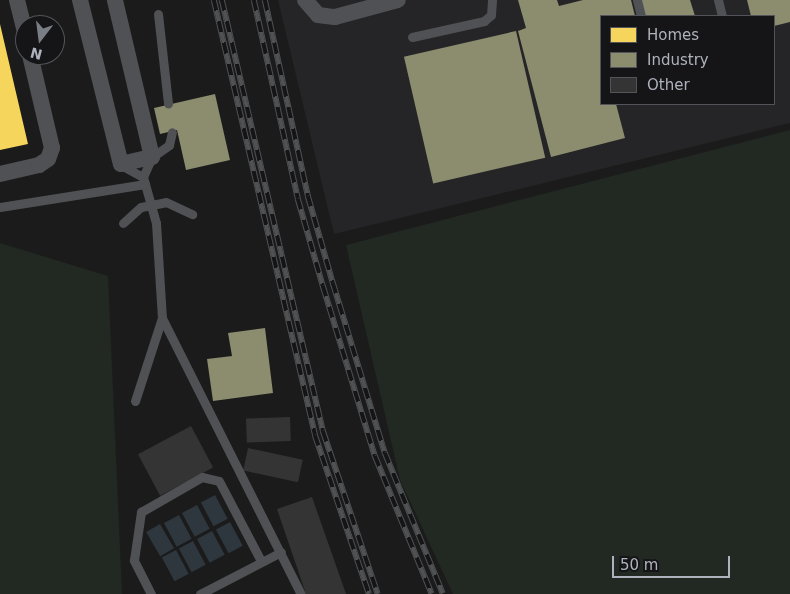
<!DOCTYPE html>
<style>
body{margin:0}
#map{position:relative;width:790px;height:594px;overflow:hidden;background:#1b1b1b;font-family:"DejaVu Sans",sans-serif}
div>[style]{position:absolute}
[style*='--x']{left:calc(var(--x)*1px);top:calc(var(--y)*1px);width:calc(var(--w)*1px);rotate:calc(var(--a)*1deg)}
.built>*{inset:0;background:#252527}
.green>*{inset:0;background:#212922}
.water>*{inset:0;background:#2e373e;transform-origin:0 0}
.homes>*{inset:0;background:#f6d55c}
.industry>*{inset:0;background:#8c8c6e;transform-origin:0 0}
.building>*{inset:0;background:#343435;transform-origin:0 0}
.service>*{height:9px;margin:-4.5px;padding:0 4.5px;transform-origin:4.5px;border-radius:4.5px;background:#4f5154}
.minor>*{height:16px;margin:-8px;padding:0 8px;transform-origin:8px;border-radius:8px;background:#4f5154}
.rail>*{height:5.5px;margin-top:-2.75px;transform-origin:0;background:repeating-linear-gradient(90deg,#151517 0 11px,#505153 0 22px);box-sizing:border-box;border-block:1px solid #505153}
span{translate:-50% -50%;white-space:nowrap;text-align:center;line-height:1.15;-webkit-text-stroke:5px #151517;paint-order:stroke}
.legend{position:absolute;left:600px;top:15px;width:175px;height:90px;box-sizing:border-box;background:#151517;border:1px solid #525459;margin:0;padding:6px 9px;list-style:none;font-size:15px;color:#adb2bc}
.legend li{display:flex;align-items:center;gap:10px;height:25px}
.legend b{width:25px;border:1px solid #525459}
.north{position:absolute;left:15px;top:15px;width:50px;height:50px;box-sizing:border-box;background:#151517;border:1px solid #525459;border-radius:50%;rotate:195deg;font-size:14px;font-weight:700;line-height:20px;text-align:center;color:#adb2bc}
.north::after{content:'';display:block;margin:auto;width:18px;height:22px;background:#7a7d84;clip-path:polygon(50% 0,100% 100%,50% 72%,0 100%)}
.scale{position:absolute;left:612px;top:556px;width:118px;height:22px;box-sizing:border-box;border:2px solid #adb2bc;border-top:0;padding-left:6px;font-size:15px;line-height:18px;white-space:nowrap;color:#adb2bc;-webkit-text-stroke:4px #151517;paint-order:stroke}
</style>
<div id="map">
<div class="built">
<i style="clip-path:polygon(evenodd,278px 0,790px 0,790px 123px,334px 234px,278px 0,601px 16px,774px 16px,774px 104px,601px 104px,601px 16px)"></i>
</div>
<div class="green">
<i style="clip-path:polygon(790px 130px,790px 594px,453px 594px,400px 480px,346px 245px)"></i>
<i style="clip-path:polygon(0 243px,108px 276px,122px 594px,0 594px)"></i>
</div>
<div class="water">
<i style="left:215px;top:495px;width:27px;height:16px;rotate:62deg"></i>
<i style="left:197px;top:505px;width:27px;height:17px;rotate:62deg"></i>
<i style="left:179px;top:515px;width:27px;height:17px;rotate:62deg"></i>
<i style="left:230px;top:522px;width:27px;height:16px;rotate:62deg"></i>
<i style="left:160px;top:524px;width:28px;height:16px;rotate:60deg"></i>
<i style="left:212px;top:531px;width:27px;height:17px;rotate:62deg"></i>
<i style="left:193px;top:541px;width:27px;height:16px;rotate:62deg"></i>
<i style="left:176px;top:550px;width:27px;height:16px;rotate:62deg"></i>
</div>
<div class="homes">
<i style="clip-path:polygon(0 24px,28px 144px,0 150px)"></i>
</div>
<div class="industry">
<i style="clip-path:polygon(518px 0,557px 0,559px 6px,583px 0,631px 0,635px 16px,601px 16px,601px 104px,616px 104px,625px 138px,551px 157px,518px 31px,526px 28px)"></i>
<i style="clip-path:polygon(638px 0,690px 0,695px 16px,643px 16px)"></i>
<i style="clip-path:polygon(747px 0,790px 0,790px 22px,774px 26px,774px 16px,751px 16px)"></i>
<i style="left:516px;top:31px;width:130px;height:115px;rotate:77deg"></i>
<i style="clip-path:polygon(215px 94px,230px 160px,186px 170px,177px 130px,160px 134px,154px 108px)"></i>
<i style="clip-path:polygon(265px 328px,273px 393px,213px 401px,207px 359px,232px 356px,228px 333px)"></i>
</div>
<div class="building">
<i style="left:290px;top:417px;width:24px;height:44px;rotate:88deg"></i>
<i style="left:191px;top:426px;width:47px;height:60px;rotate:62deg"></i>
<i style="left:248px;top:448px;width:56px;height:23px;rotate:12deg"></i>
<i style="clip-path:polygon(312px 497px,346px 594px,306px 594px,277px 509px)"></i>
</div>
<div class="service">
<i style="--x:637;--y:0;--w:16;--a:76"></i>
<i style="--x:718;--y:0;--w:16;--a:76"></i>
<i style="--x:158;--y:14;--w:90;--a:83.6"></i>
<i style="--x:412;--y:37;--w:74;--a:-12.5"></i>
<i style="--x:484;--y:21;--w:9;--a:-41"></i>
<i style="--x:491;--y:15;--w:15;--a:-86"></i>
<i style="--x:121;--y:165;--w:25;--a:29"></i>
<i style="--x:143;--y:177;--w:22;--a:-66"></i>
<i style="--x:152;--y:157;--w:21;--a:-35"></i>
<i style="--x:169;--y:145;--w:13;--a:-77"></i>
<i style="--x:143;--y:177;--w:48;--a:74.2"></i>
<i style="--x:156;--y:223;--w:95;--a:86.4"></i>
<i style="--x:162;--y:318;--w:309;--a:63.3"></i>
<i style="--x:0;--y:207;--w:147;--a:-9"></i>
<i style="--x:123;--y:223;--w:24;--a:-42"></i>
<i style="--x:141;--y:207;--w:25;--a:-11"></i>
<i style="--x:166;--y:202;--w:29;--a:25"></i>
<i style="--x:135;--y:401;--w:87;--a:-72"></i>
<i style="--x:151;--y:594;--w:38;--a:-117"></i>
<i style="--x:134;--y:560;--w:49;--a:-81.7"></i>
<i style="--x:141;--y:512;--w:70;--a:-29.8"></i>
<i style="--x:202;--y:477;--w:17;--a:13"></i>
<i style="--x:219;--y:481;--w:90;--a:62.3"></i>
<i style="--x:200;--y:594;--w:91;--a:-27.4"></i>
</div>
<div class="minor">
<i style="--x:17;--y:0;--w:34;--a:76"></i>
<i style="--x:80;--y:0;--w:169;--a:76"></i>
<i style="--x:121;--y:164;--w:32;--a:-13"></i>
<i style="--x:152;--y:157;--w:161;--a:-103.3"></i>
<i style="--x:305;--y:0;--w:20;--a:49"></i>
<i style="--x:318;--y:15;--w:17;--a:7"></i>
<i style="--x:335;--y:17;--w:65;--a:-15.1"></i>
<i style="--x:0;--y:174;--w:40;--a:-13"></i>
<i style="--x:39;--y:165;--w:11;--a:-34"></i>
<i style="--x:48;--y:159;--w:12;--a:-70"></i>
<i style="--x:52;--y:148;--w:96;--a:-103.3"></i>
</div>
<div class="rail">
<i style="--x:214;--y:0;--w:447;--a:76.9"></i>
<i style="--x:315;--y:435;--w:168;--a:71.2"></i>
<i style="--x:222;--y:0;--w:443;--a:76.8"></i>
<i style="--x:323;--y:431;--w:172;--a:71.4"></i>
<i style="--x:254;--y:0;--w:204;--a:77.5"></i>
<i style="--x:298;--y:199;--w:91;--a:74"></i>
<i style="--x:323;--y:286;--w:178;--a:73"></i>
<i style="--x:375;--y:456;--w:149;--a:67.6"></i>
<i style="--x:265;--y:0;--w:201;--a:77.6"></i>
<i style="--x:308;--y:196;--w:91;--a:74"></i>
<i style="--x:333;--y:283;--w:178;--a:73"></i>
<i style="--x:385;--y:453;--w:152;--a:67.6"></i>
</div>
<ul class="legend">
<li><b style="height:14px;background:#f6d55c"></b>Homes</li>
<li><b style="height:14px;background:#8c8c6e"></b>Industry</li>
<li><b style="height:14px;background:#343435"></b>Other</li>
</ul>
<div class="north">N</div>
<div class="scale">50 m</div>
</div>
